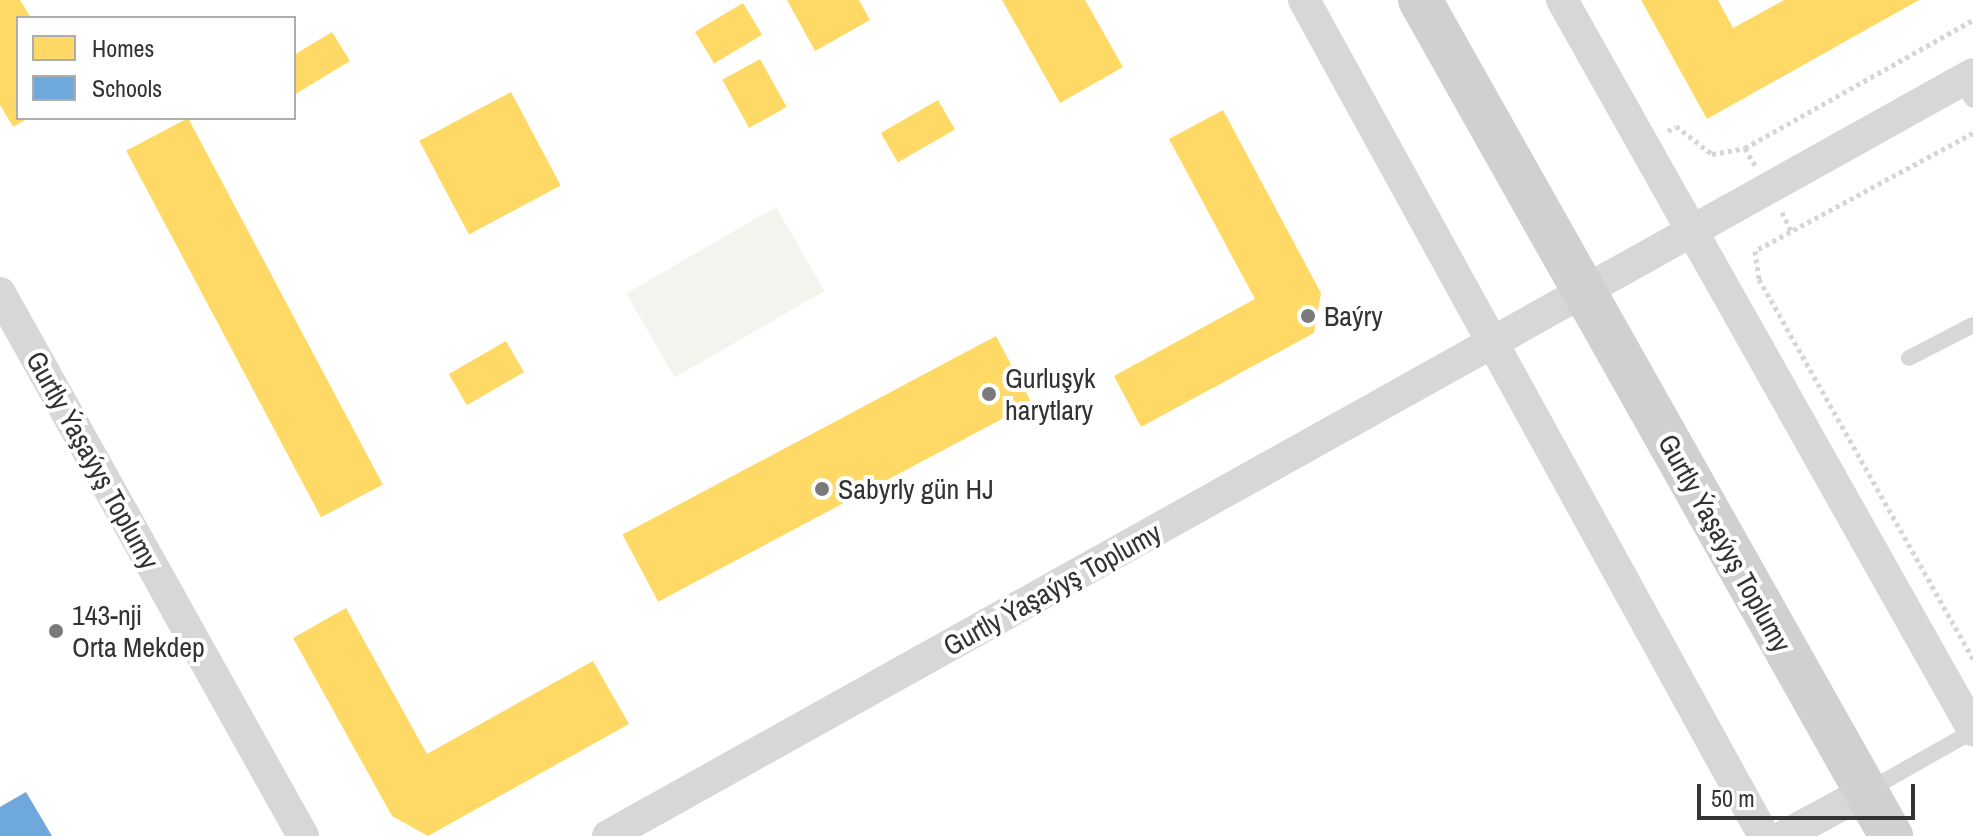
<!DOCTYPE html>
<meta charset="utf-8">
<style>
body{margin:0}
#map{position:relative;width:1973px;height:836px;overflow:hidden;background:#fff;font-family:"Archivo Narrow",sans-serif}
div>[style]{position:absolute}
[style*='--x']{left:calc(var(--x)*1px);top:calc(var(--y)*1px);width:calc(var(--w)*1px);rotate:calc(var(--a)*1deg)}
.green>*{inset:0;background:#f1f5ed;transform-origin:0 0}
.homes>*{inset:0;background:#ffd966;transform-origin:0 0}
.schools>*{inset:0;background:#6fa8dc}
.path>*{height:5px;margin-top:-2.5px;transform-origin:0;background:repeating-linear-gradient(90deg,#d6d6d6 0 4px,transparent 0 8px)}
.lane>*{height:16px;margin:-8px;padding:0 8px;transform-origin:8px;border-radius:8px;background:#d7d7d7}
.street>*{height:32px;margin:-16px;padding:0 16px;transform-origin:16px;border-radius:16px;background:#d7d7d7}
.secondary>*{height:44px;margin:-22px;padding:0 22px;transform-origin:22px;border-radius:22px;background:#d0d0d0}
.dots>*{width:22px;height:22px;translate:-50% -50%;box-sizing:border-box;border:4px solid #fff;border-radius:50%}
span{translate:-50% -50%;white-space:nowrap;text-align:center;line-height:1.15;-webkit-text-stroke:8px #fff;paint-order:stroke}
.poi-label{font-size:28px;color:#333}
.left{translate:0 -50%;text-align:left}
.street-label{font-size:28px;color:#333}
.legend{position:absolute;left:16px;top:16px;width:280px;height:104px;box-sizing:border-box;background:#fff;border:2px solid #adadad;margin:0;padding:10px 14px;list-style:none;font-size:24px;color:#333}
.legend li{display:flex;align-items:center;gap:16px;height:40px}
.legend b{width:40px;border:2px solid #adadad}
.scale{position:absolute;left:1697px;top:784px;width:218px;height:36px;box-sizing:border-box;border:4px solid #333;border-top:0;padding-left:10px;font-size:24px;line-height:28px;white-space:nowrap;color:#333;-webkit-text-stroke:6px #fff;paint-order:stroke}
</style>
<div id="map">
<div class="green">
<i style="left:776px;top:207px;width:97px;height:173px;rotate:60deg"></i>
</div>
<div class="homes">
<i style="clip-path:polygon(0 0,20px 0,31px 18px,18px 18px,18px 118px,29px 118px,13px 127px,0 105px)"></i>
<i style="clip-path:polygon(787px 0,859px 0,870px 20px,815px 51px)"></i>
<i style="clip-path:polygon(1002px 0,1085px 0,1123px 67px,1060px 103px)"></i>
<i style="clip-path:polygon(1641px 0,1718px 0,1733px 28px,1784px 0,1919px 0,1707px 119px)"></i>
<i style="left:743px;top:3px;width:37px;height:56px;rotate:59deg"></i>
<i style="clip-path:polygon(332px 32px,350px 61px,294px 95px,294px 55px)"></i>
<i style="left:760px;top:59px;width:55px;height:43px;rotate:61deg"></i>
<i style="left:511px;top:92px;width:106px;height:104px;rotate:62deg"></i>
<i style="left:938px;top:100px;width:34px;height:66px;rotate:60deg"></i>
<i style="clip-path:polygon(1223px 110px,1321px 293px,1314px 333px,1141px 427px,1114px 376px,1255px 299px,1169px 139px)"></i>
<i style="left:188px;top:118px;width:415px;height:70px;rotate:62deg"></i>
<i style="left:996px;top:336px;width:76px;height:423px;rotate:62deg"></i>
<i style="left:506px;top:341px;width:36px;height:66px;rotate:60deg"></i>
<i style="clip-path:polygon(346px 608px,427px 754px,593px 661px,629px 724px,428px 836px,392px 816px,293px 638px)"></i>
</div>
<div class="schools">
<i style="clip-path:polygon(26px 792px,52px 836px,0 836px,0 807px)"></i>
</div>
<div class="path">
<i style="--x:1668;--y:131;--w:9;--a:-32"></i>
<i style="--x:1676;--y:126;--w:46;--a:37.9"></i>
<i style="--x:1712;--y:154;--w:34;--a:-10"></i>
<i style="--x:1745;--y:148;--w:261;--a:-29.3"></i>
<i style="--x:1973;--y:133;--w:248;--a:151.6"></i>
<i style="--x:1755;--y:251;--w:28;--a:82"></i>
<i style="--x:1759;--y:279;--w:436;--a:60.6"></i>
<i style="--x:1745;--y:148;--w:20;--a:60"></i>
<i style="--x:1782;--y:212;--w:21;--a:65"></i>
</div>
<div class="lane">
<i style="--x:1961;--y:81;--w:22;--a:58"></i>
<i style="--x:1909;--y:358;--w:72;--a:-27.3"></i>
<i style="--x:1867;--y:791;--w:122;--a:-29.5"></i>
</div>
<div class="street">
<i style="--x:1304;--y:0;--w:954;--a:61.18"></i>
<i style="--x:1562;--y:0;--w:838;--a:60.62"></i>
<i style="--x:0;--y:293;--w:622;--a:60.84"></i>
<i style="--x:608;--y:836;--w:1563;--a:-29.17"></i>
<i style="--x:1784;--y:836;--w:92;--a:-28.5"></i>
</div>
<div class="secondary">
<i style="--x:1420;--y:0;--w:960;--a:60.6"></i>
</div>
<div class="dots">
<i style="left:1308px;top:316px;background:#7a7a7a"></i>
<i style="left:989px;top:394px;background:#7a7a7a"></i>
<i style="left:822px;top:489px;background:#7a7a7a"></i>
<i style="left:56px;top:631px;background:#7a7a7a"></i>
</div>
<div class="poi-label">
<span class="left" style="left:1324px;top:316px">Baýry</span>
<span class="left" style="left:1005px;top:394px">Gurluşyk<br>harytlary</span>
<span class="left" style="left:838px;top:489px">Sabyrly gün HJ</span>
<span class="left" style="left:72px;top:631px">143-nji<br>Orta Mekdep</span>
</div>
<div class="street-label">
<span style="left:93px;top:460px;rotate:61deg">Gurtly Ýaşaýyş Toplumy</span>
<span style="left:1725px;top:543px;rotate:61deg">Gurtly Ýaşaýyş Toplumy</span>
<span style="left:1052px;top:589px;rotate:-29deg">Gurtly Ýaşaýyş Toplumy</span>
</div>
<ul class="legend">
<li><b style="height:22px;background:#ffd966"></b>Homes</li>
<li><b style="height:22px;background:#6fa8dc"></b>Schools</li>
</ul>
<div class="scale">50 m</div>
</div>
